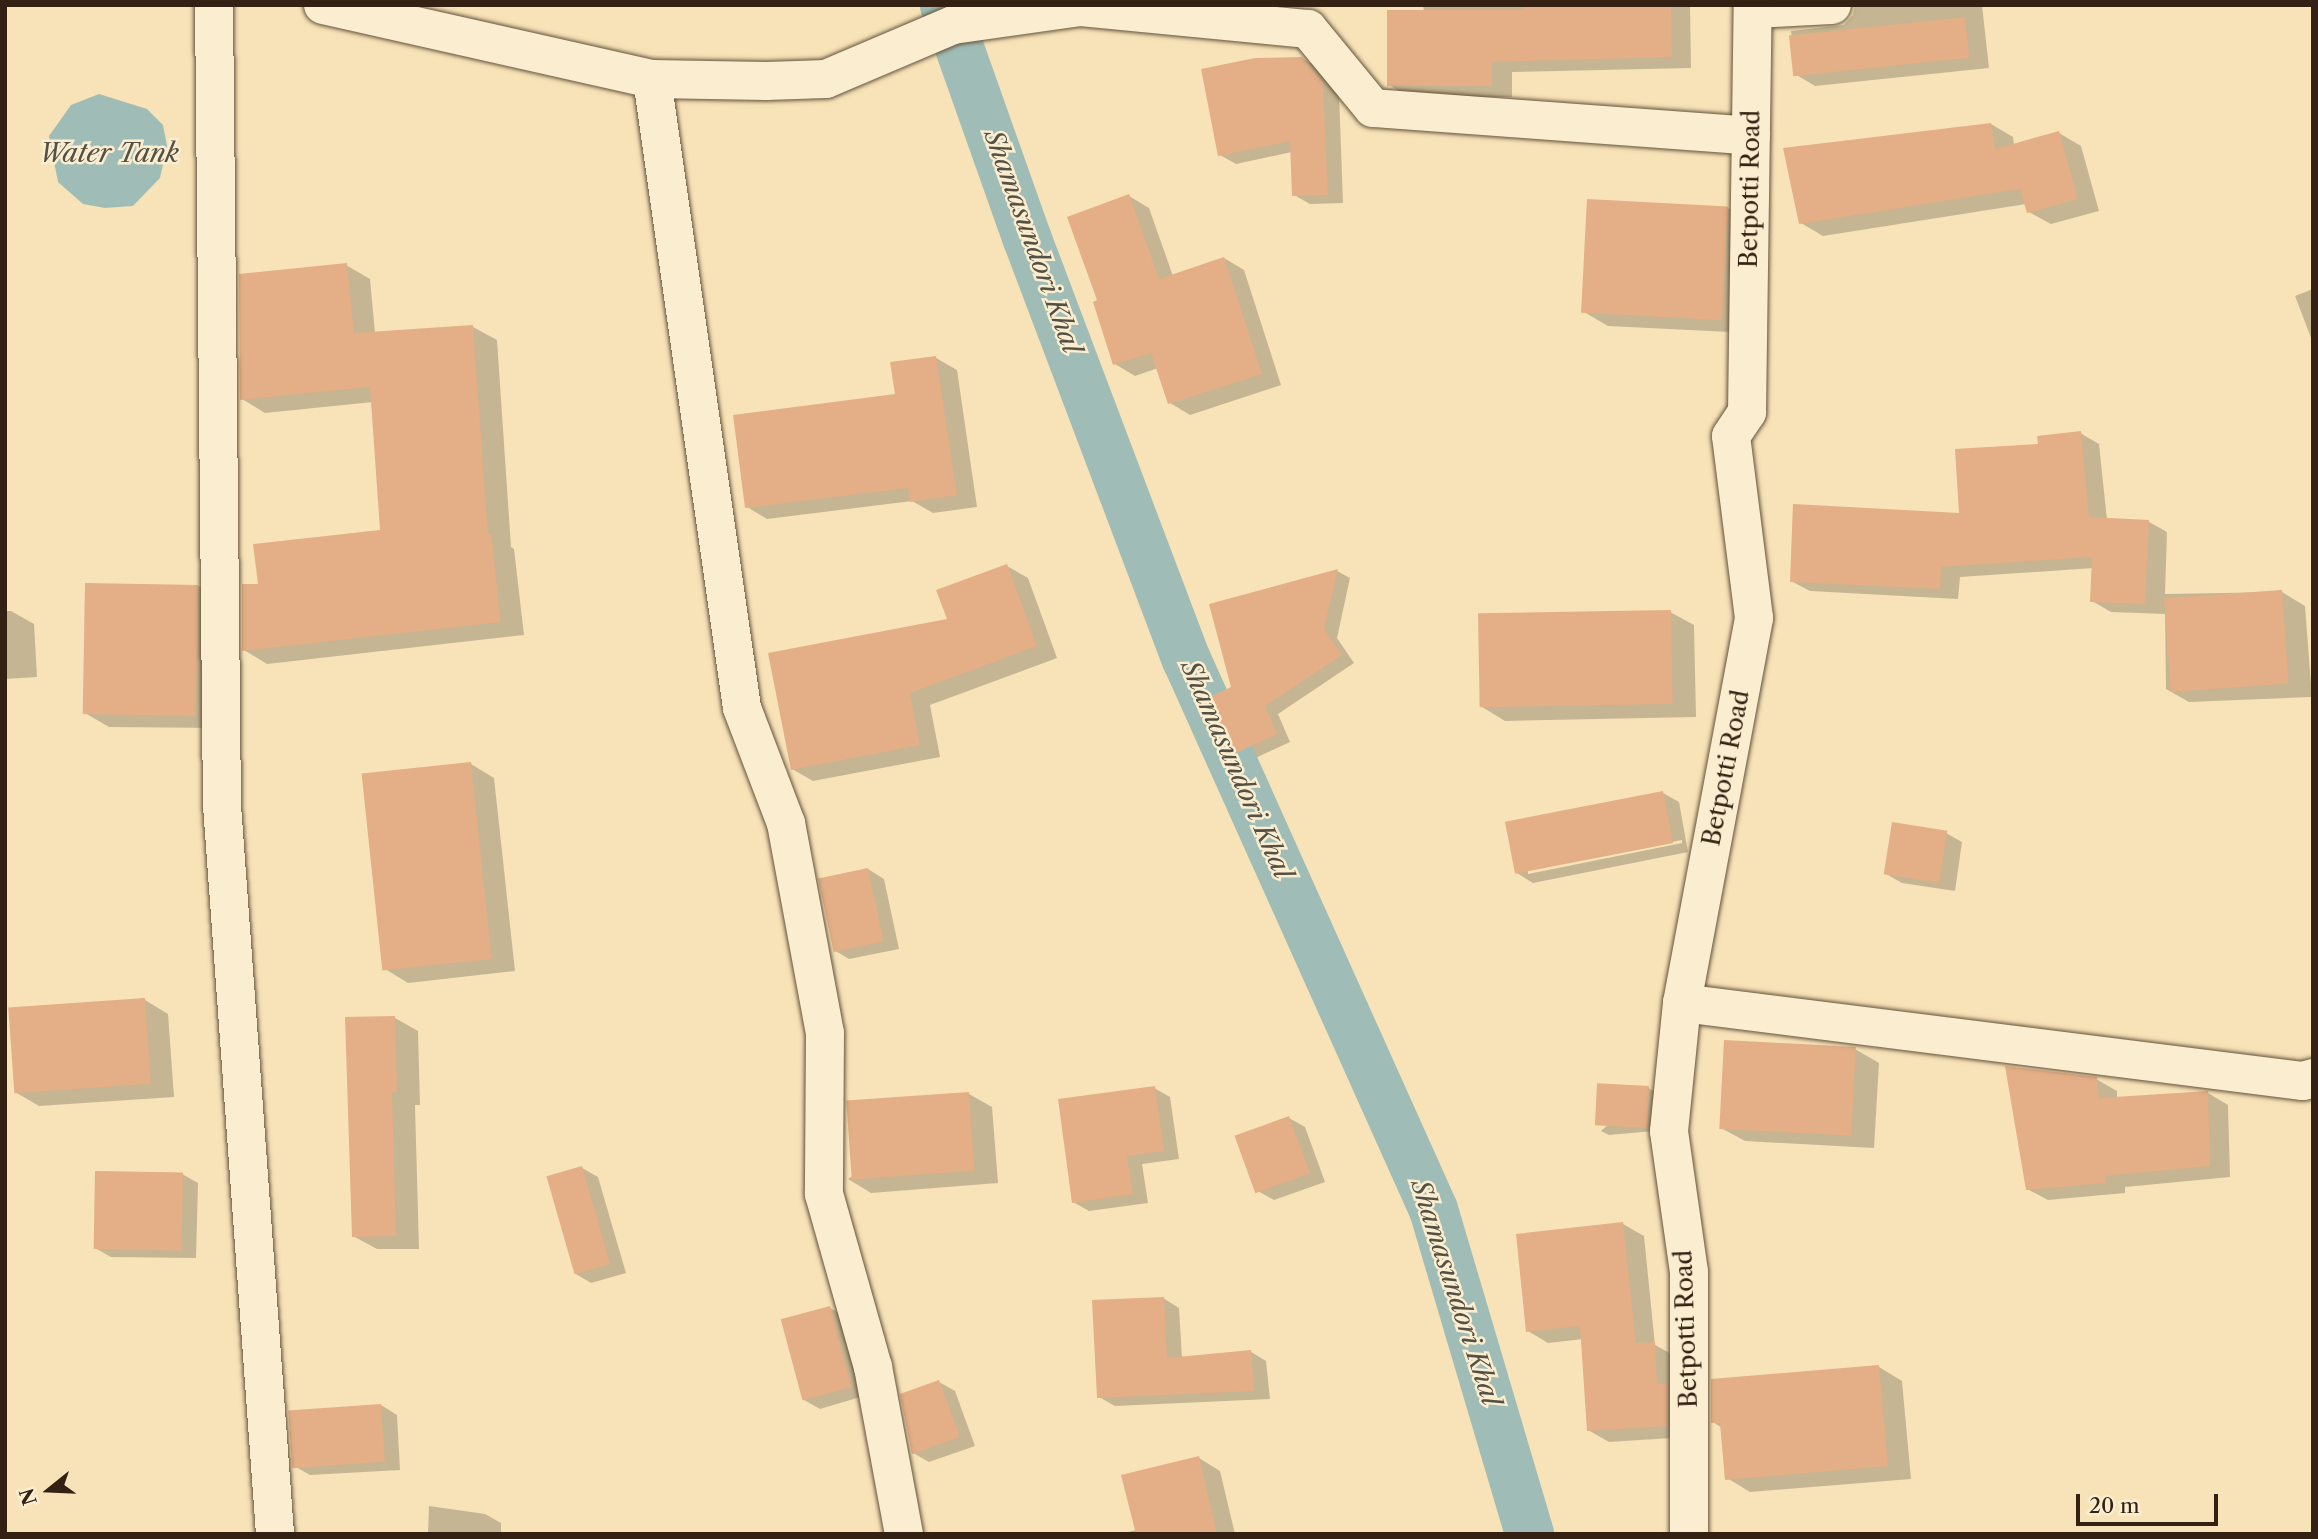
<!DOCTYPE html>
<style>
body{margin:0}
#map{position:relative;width:2318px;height:1539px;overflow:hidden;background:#f7e3b7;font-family:"Libre Caslon Text",serif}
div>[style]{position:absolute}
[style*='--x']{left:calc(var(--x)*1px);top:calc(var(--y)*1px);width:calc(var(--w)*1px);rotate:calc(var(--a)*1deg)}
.water>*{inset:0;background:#9fbdb6}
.shadow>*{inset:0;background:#0003}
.canal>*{height:49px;margin:-24.5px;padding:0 24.5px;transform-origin:24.5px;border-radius:24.5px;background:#9fbdb6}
.building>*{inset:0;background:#e4ae86;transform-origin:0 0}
.roads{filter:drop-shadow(0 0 2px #65523c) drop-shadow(0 0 2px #65523c)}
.minor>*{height:38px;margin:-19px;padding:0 19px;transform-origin:19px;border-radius:19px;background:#faedd0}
span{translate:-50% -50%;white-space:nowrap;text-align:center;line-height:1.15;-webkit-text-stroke:5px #faedd0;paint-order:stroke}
.street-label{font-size:24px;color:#342113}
.water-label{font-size:26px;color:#545044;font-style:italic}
.frame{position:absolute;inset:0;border:7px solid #342113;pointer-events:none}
.north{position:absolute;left:14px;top:1455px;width:70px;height:70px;-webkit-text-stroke:5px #faedd0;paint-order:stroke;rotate:252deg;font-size:19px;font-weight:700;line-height:28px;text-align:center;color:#342113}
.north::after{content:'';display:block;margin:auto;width:24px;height:32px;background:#342113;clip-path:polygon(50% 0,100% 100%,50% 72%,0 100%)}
.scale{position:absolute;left:2076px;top:1494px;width:142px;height:32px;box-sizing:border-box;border:4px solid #342113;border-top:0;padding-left:9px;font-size:21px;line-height:24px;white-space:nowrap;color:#342113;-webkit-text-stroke:5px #faedd0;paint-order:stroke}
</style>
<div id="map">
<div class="water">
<i style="clip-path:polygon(99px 94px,147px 109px,163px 125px,167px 146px,160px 178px,133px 206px,105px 208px,83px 204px,58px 182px,49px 136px,71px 105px)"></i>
</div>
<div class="shadow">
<i style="clip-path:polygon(1423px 5px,1690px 5px,1691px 68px,1512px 72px,1512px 97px,1409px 97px,1389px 85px,1424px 11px)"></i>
<i style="clip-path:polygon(1855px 5px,1982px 5px,1989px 68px,1815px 86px,1795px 74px,1791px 31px,1844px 25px,1853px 15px)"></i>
<i style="clip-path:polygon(1302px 58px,1318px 68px,1339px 93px,1343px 203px,1310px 204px,1294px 195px,1292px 152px,1236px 164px,1220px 155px)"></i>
<i style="clip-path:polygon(1991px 124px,2013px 137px,2014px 145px,2059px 133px,2081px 146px,2099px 211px,2051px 224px,2029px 212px,2026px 204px,1823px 236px,1801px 223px)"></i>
<i style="clip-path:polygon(1129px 196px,1149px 208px,1173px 276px,1224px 258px,1244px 270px,1281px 385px,1190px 415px,1170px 403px,1158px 368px,1135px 376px,1115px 364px,1099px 301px)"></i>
<i style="clip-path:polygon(1728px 208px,1751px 222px,1750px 333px,1608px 326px,1584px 312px)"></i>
<i style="clip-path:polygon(346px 265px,370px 279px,375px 333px,473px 327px,497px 340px,511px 547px,514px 549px,524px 635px,267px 664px,244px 650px,260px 586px,382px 532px,373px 402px,265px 413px,242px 399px)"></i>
<i style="clip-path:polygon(2313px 289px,2313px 343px,2295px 296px)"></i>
<i style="clip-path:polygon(936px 358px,957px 370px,977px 507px,933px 513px,912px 501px,767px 519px,747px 507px,897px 396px)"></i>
<i style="clip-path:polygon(2080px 433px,2099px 444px,2107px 520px,2149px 522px,2167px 532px,2165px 594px,2282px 592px,2305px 606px,2312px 697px,2189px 702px,2166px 689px,2165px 614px,2111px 612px,2092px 601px,2094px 568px,1960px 577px,1958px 599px,1810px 591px,1791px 581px,1961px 515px,2040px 446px)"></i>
<i style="clip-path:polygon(1007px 566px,1028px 578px,1057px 658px,930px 705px,940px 757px,813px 781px,792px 769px)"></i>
<i style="clip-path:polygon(1337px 571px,1350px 578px,1337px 638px,1354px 663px,1278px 714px,1290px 742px,1249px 761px,1235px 753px,1234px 688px)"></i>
<i style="clip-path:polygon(197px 585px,221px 599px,222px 728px,109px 727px,85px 713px)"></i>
<i style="clip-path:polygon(5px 611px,11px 611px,34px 624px,37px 677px,5px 679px)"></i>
<i style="clip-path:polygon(1670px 612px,1694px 625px,1696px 717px,1505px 721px,1482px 707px)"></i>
<i style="clip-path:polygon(471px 764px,494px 778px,515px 971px,408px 983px,385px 969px)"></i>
<i style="clip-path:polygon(evenodd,1663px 793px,1679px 802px,1688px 852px,1533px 883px,1517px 873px,1663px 793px,1682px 840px,1682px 843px,1528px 874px,1528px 870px,1682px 840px)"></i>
<i style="clip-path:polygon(1946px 833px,1962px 842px,1955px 891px,1902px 883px,1886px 874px)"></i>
<i style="clip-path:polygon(868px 869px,884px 879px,899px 949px,849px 959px,834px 950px)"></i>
<i style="clip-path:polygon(145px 1000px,168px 1014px,174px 1097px,39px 1106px,15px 1092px)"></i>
<i style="clip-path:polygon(395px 1018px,418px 1031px,420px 1105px,415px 1105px,419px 1249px,377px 1249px,353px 1236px)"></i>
<i style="clip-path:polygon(1855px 1049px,1879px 1063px,1874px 1148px,1745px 1141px,1721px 1128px)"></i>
<i style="clip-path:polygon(2096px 1079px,2117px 1091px,2117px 1099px,2208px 1093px,2228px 1105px,2230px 1177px,2125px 1187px,2125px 1193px,2048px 1200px,2027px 1189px)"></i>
<i style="clip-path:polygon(1154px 1088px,1170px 1097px,1179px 1159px,1142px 1164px,1148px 1203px,1089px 1211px,1073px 1202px)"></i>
<i style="clip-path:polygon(1648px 1088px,1656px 1092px,1654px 1131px,1609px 1135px,1601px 1131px)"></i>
<i style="clip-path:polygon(969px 1094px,992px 1107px,998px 1183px,871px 1193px,848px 1179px)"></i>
<i style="clip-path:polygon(1289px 1118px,1305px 1127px,1325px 1182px,1274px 1200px,1258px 1191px)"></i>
<i style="clip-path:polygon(582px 1168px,598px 1177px,626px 1273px,591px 1283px,576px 1274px)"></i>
<i style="clip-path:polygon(182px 1174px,198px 1183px,196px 1258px,111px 1257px,95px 1248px)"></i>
<i style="clip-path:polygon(1623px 1224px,1644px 1236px,1655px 1345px,1675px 1356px,1687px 1437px,1609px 1442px,1588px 1430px,1583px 1339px,1548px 1343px,1528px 1331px)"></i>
<i style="clip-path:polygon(1163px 1298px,1179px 1308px,1182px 1358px,1251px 1352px,1266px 1361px,1270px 1399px,1115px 1406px,1099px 1397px)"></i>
<i style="clip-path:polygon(830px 1308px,846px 1317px,867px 1395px,820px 1409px,804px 1400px)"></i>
<i style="clip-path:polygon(1879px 1367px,1902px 1381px,1911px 1479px,1750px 1492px,1727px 1478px,1722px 1428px,1713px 1422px)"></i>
<i style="clip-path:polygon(939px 1382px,955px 1391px,975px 1446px,929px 1462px,913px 1453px)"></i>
<i style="clip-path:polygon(381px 1405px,397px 1415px,400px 1470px,310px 1475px,294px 1466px)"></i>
<i style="clip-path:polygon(1199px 1458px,1220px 1471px,1235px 1534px,1119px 1534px,1137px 1530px)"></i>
<i style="clip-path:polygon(429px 1506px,485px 1514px,501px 1523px,501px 1534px,428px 1534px)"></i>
</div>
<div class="canal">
<i style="--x:944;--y:5;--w:248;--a:70.5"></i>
<i style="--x:1027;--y:239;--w:449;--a:69.3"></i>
<i style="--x:1186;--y:659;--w:603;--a:65.82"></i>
<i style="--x:1433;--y:1209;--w:339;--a:73.5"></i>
</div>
<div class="building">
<i style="clip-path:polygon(1522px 5px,1671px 5px,1672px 57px,1492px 62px,1492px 86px,1387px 86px,1387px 10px,1523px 10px)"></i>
<i style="left:1965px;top:17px;width:41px;height:177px;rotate:84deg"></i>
<i style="clip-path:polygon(1302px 57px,1323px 82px,1328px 195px,1292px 196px,1290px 141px,1218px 156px,1201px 69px,1255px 58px)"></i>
<i style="clip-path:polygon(1991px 123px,1995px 149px,2059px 131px,2078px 199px,2027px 213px,2020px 189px,1799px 224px,1783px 148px)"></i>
<i style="clip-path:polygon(1129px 194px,1159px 279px,1224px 257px,1262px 374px,1168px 404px,1151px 353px,1113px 365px,1093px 302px,1097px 300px,1067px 217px)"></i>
<i style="left:1587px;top:199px;width:141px;height:114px;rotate:3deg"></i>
<i style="clip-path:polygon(347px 263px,354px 333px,473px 325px,488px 534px,491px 534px,501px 622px,242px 651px,242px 584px,258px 584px,253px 544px,380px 530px,370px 387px,240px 400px,239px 274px)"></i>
<i style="clip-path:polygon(936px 356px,957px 495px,910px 502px,908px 488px,745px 508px,733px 415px,895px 394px,890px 362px)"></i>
<i style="clip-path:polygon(2081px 431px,2089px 517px,2149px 520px,2145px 604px,2090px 602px,2092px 557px,1941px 567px,1940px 589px,1790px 582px,1793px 504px,1959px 513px,1955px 449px,2038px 444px,2037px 436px)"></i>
<i style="clip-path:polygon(1007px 564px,1037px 646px,910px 693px,920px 745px,791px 770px,768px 653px,947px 619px,936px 590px)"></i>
<i style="clip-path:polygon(1338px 569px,1324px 629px,1342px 655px,1265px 706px,1277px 734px,1234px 754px,1208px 698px,1231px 687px,1209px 604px)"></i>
<i style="left:85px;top:583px;width:113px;height:131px;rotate:1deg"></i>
<i style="left:2282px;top:590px;width:94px;height:118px;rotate:86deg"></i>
<i style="left:1671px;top:610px;width:94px;height:193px;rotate:89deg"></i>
<i style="left:471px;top:762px;width:198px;height:110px;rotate:84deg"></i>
<i style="left:1663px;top:791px;width:53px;height:161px;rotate:79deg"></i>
<i style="left:1892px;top:822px;width:56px;height:53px;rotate:9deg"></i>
<i style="left:868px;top:868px;width:75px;height:51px;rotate:78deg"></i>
<i style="left:145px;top:998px;width:86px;height:137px;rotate:86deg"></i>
<i style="clip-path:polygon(395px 1016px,397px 1092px,392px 1092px,396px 1236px,352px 1237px,345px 1017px)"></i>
<i style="left:1724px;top:1040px;width:132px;height:89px;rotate:3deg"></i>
<i style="clip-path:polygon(2005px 1066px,2097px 1077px,2099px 1098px,2208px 1091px,2210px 1166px,2105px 1176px,2106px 1183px,2026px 1190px)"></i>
<i style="clip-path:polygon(1155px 1086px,1164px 1151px,1127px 1156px,1133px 1194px,1072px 1203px,1058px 1099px)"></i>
<i style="left:1649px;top:1086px;width:42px;height:52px;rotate:93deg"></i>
<i style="left:969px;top:1092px;width:79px;height:123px;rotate:86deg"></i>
<i style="left:1289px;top:1116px;width:61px;height:58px;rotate:70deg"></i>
<i style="left:582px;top:1166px;width:102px;height:37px;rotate:74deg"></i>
<i style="left:95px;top:1171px;width:88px;height:78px;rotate:1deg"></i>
<i style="clip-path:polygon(1623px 1222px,1636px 1343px,1655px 1342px,1657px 1384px,1667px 1383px,1667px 1426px,1587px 1431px,1580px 1326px,1526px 1332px,1516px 1234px)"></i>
<i style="clip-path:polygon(1164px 1297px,1167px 1358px,1251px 1350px,1254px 1391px,1097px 1398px,1092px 1300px)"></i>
<i style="left:830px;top:1306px;width:84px;height:51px;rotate:75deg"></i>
<i style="clip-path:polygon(1879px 1365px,1888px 1466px,1725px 1480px,1720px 1423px,1711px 1423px,1711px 1379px)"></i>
<i style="clip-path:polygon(939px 1380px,960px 1437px,912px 1454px,900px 1394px)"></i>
<i style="left:381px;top:1404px;width:58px;height:93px;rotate:86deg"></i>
<i style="clip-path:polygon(1199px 1456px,1217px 1534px,1136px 1534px,1121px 1475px)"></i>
</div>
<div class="roads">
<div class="minor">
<i style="--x:214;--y:5;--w:800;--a:89.43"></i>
<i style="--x:222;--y:805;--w:731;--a:85.84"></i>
<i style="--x:323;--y:5;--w:337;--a:12.7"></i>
<i style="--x:652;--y:79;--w:114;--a:1"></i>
<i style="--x:766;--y:81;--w:60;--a:-1.9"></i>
<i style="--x:826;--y:79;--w:138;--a:-23"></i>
<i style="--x:953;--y:25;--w:127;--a:-8.1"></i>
<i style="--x:1079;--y:7;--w:230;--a:5.5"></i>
<i style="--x:1308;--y:29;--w:102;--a:50.6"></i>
<i style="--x:1373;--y:108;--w:379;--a:4.2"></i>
<i style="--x:1753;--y:9;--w:79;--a:-2.9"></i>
<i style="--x:652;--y:79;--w:635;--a:81.86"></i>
<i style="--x:742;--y:708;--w:123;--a:69.1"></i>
<i style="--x:786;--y:823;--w:214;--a:79.5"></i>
<i style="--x:825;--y:1033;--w:161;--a:90.4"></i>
<i style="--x:824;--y:1194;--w:180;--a:74.2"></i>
<i style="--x:873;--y:1367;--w:170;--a:79.5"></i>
<i style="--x:1682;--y:1003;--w:626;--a:7.16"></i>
<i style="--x:2303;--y:1081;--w:10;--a:-17"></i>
<i style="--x:1689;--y:1534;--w:262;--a:-90"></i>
<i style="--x:1689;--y:1272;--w:142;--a:-98.1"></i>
<i style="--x:1669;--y:1131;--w:129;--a:-84.2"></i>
<i style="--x:1682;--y:1003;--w:392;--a:-79.4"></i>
<i style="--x:1754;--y:618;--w:183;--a:-97.2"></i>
<i style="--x:1731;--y:436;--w:29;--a:-56"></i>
<i style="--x:1747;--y:412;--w:407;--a:-89.2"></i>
</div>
</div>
<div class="street-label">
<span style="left:1750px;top:189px;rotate:-89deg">Betpotti Road</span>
<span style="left:1726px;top:768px;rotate:-79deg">Betpotti Road</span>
<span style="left:1686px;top:1329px;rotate:-92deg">Betpotti Road</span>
</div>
<div class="water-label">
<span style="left:109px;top:154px">Water Tank</span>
<span style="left:1032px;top:242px;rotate:70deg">Shamasundori Khal</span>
<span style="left:1236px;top:770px;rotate:66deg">Shamasundori Khal</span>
<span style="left:1455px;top:1293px;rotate:72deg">Shamasundori Khal</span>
</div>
<div class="frame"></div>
<div class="north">N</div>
<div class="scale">20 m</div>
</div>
